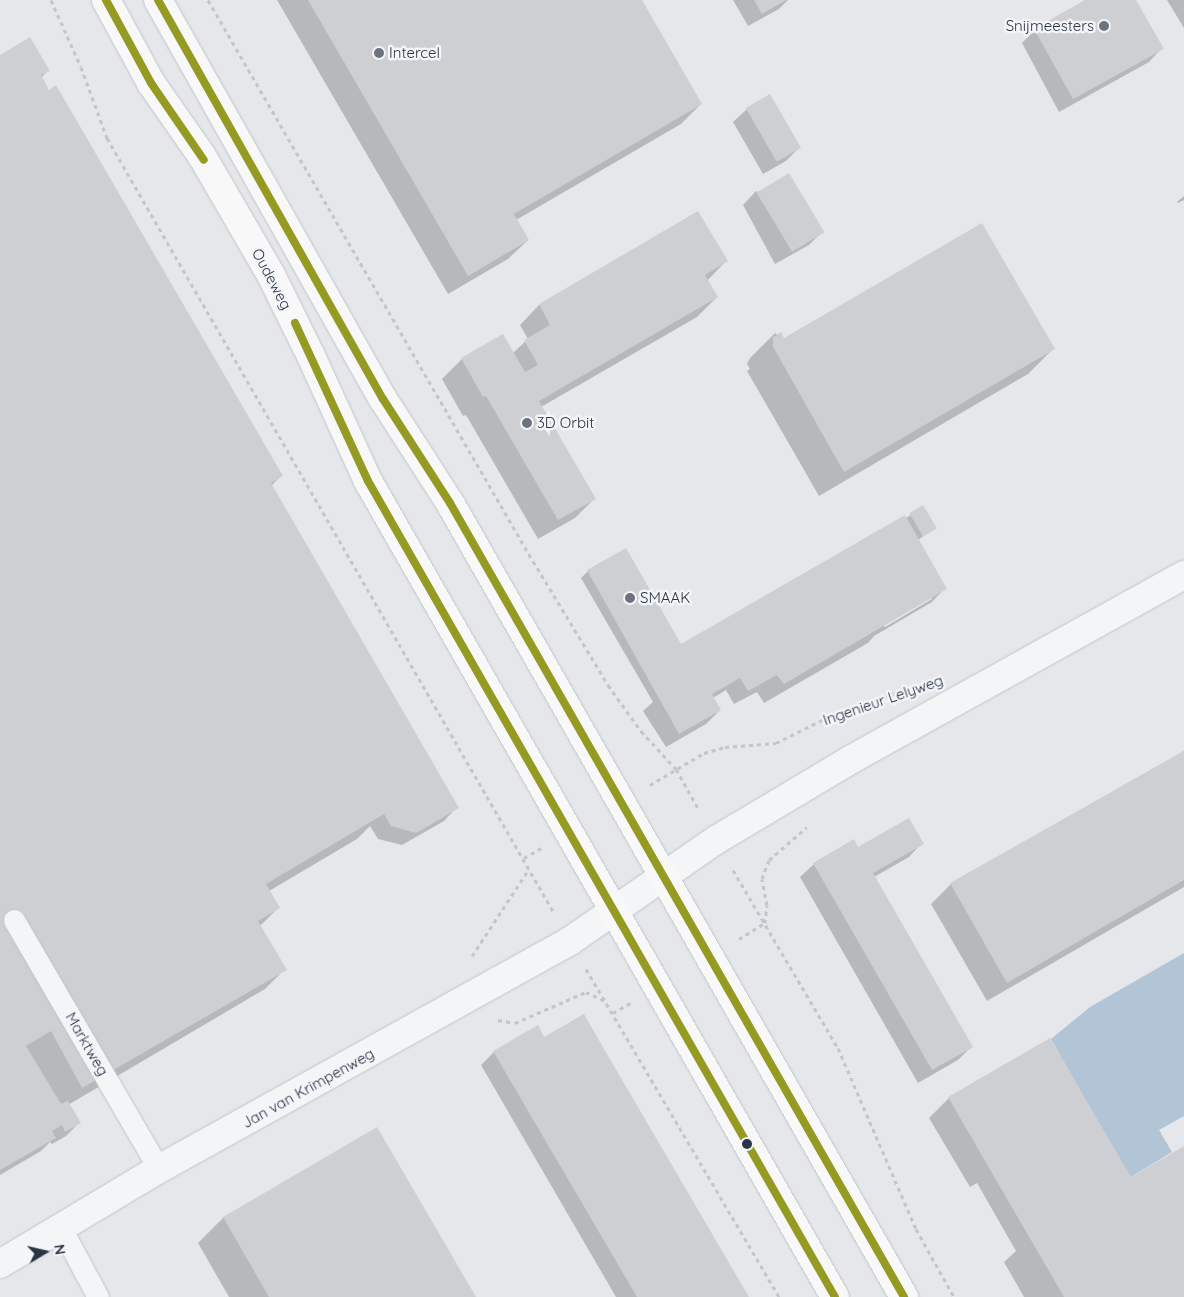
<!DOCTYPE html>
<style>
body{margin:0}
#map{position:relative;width:1184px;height:1297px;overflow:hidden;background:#e5e7ea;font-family:Quicksand,sans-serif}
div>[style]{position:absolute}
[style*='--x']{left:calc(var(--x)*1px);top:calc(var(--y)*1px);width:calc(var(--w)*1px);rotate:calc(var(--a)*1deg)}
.water>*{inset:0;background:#b1c5d6}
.shadow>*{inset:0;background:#0003}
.building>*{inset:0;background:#cdcfd2;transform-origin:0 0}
.path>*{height:3px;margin-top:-1.5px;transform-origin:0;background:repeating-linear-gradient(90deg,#c3c5ca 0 4px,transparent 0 8px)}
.roads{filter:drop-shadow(0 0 1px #c3c5c8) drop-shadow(0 0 1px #c3c5c8)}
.lane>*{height:21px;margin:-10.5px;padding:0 10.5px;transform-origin:10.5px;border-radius:10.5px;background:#f4f5f7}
.street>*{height:28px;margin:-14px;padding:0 14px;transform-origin:14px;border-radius:14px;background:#f4f5f7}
.primary>*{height:28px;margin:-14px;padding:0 14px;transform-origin:14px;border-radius:14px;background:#f8f8f8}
.bus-1>*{height:8px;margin:-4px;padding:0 4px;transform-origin:4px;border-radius:4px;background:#949a22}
.dots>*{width:14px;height:14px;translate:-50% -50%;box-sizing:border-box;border:2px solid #f3f5f9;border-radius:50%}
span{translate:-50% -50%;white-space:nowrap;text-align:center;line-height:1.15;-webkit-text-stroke:5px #f3f5f9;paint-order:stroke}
.poi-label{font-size:15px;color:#293445}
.right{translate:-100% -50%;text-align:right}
.left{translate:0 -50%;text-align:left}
.street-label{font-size:15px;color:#293445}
.north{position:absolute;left:20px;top:1227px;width:50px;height:50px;-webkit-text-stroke:4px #f3f5f9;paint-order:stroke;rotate:81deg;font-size:14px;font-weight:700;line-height:20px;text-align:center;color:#293445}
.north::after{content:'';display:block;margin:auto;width:18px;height:22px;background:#293445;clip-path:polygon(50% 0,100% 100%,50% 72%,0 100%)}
</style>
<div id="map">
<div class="water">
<i style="clip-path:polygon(1184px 953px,1184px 1116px,1159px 1130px,1172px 1152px,1129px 1178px,1051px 1039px,1090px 1007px)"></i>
</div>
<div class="shadow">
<i style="clip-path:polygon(277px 0,640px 0,701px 104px,681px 124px,516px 220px,528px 240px,508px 259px,448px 294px)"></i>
<i style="clip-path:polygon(733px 0,788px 0,779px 9px,748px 26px)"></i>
<i style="clip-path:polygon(1088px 0,1135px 0,1162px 48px,1149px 62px,1059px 112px,1022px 43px,1035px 30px)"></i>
<i style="clip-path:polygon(1167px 0,1184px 0,1184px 28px)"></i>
<i style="clip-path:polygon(0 56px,48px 70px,41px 78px,281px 476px,271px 486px,457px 807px,444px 821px,402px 845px,378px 839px,370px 826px,357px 839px,269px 891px,278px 908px,260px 926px,285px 969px,265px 989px,68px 1105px,79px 1123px,66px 1136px,52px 1144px,50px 1142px,41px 1151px,0 1175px)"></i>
<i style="clip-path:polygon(747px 109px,800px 147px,786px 161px,763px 174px,733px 122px)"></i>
<i style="clip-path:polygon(756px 191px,822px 232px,809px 245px,775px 264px,743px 205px)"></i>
<i style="clip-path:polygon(1184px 196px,1184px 200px,1178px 203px,1177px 202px)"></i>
<i style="clip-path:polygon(698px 213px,726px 261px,707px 281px,717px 297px,697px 317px,541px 407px,595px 498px,575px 518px,538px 539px,466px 415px,463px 416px,442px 379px,462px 359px,503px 336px,513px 353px,528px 339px,520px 325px,539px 305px)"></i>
<i style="clip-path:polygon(775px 333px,784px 340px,1053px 349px,1028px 374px,819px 496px,747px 371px,750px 369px,747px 364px,750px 358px)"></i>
<i style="clip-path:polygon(evenodd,922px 507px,935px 528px,918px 540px,945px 588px,932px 602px,874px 636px,868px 643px,764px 703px,757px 692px,734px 704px,726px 690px,713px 698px,720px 710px,706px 724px,666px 747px,643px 711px,653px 702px,581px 578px,588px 571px,680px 646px,906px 518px,922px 507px,932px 596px,932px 599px,885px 627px,883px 625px,932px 596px)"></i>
<i style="clip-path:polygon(1184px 751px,1184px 887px,987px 1001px,931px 904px,951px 884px)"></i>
<i style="clip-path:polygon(922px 843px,909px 857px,874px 877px,971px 1047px,958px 1060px,918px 1083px,800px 877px,814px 864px,858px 849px)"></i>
<i style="clip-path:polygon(494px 1052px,748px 1297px,616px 1297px,481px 1065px)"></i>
<i style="clip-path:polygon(949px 1098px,1125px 1181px,1184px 1148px,1184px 1297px,1024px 1297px,1004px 1262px,1016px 1251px,977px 1183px,970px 1187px,929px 1118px)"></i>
<i style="clip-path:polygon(377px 1129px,474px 1297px,229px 1297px,198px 1243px,223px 1218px)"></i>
</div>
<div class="building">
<i style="clip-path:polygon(308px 0,642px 0,702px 104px,514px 214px,529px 240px,468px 276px)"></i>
<i style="clip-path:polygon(754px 0,786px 0,762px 14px)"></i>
<i style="clip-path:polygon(1085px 0,1136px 0,1164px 49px,1073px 99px,1034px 29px)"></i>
<i style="clip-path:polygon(30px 37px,50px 71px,41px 75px,49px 90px,56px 85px,283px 476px,271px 483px,459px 808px,416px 833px,391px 826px,384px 814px,266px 884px,280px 908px,258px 921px,287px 970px,82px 1088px,51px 1031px,26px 1046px,61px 1104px,68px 1101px,81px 1123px,65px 1132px,62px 1125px,52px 1131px,56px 1138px,0 1170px,0 55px)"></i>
<i style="left:770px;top:94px;width:62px;height:28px;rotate:60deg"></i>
<i style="left:789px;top:173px;width:69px;height:38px;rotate:59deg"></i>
<i style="clip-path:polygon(698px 211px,728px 261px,705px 275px,718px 297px,539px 401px,596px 499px,558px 520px,486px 396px,483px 397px,461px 358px,503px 334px,525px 372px,538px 365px,524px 340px,550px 325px,539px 304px)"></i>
<i style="clip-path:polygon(982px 223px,1055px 349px,844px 472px,772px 345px,774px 343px,772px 338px,781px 332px,784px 338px)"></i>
<i style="left:923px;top:505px;width:27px;height:16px;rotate:59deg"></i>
<i style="clip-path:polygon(905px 515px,947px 589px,784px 684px,777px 675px,748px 691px,740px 678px,712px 694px,721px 710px,679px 734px,587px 570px,626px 548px,681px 644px)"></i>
<i style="clip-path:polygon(1184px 751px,1184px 880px,1007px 983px,950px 883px)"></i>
<i style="clip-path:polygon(909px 818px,924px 844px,873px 873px,973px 1047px,932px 1070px,813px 863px,854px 839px,858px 847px)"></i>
<i style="clip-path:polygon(584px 1014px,604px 1049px,749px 1297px,637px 1297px,493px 1051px,538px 1025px,544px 1037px)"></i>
<i style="clip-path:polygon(1050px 1038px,1131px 1177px,1184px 1146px,1184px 1297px,1064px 1297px,948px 1097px)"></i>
<i style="clip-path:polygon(377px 1127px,476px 1297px,269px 1297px,223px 1217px)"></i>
</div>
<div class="path">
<i style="--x:51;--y:0;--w:73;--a:65.9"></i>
<i style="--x:81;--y:67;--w:76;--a:69.9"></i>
<i style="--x:107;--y:138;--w:892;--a:60.02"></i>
<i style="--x:208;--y:0;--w:648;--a:59.92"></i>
<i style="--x:533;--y:561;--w:145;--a:58.8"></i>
<i style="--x:608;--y:685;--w:57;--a:54.3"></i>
<i style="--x:641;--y:731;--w:52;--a:47.4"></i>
<i style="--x:676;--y:769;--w:47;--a:60.7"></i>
<i style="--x:650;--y:785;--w:63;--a:-30.7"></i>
<i style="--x:704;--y:753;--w:22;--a:-16"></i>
<i style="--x:725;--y:747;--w:51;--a:-4.5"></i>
<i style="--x:776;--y:743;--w:69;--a:-26.6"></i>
<i style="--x:838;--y:712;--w:61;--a:-18.1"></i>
<i style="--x:524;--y:858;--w:20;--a:-30"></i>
<i style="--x:733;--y:870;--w:207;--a:59.5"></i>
<i style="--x:838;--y:1048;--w:197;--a:66.7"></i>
<i style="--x:916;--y:1229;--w:78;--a:60.8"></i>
<i style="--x:739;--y:939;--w:31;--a:-32"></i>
<i style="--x:765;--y:923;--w:18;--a:-84"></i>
<i style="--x:767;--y:905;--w:26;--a:-101"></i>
<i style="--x:762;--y:879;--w:20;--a:-70"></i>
<i style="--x:769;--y:860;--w:50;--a:-41"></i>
<i style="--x:472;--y:956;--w:104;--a:-56.8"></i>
<i style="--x:586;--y:969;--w:381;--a:59.5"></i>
<i style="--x:613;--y:1013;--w:20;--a:-30"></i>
<i style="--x:498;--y:1020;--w:17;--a:10"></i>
<i style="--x:515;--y:1023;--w:77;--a:-23.6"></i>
<i style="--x:586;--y:992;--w:21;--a:25"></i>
</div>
<div class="roads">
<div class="lane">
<i style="--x:14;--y:920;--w:288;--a:59.8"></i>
<i style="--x:61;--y:1228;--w:78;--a:61.8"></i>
</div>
<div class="street">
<i style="--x:0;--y:1264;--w:185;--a:-30.9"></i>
<i style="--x:159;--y:1169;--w:470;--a:-29"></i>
<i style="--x:570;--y:941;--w:178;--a:-34.7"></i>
<i style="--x:716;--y:840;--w:158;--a:-30.8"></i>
<i style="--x:852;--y:759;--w:380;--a:-29"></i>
</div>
<div class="primary">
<i style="--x:106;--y:0;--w:94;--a:61.5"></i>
<i style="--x:151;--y:83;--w:89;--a:55.1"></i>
<i style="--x:202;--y:156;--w:138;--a:59.9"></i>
<i style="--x:271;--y:275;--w:90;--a:63.7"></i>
<i style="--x:311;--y:356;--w:137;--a:65.5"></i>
<i style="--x:368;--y:481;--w:940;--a:60.22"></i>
<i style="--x:158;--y:0;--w:458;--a:60.6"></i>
<i style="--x:383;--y:399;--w:124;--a:57.2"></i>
<i style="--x:450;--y:503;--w:915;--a:60.24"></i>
</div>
</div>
<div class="bus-1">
<i style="--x:106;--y:0;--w:94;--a:61.5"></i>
<i style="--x:151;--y:83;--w:93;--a:55.5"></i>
<i style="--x:158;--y:0;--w:458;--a:60.6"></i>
<i style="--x:383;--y:399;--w:124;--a:57.2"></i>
<i style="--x:450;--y:503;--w:915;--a:60.24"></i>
<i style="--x:295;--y:323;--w:174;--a:65.2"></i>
<i style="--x:368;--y:481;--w:940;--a:60.22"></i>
</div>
<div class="dots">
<i style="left:1104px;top:26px;background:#6b737f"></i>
<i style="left:379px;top:53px;background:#6b737f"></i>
<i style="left:527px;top:423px;background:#6b737f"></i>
<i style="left:630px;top:598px;background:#6b737f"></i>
<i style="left:747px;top:1144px;background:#293445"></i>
</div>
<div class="poi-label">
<span class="right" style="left:1094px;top:26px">Snijmeesters</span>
<span class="left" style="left:389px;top:53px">Intercel</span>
<span class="left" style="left:537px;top:423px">3D Orbit</span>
<span class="left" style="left:640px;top:598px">SMAAK</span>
</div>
<div class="street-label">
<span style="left:272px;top:279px;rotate:62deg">Oudeweg</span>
<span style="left:883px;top:700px;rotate:-19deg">Ingenieur Lelyweg</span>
<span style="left:87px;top:1044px;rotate:60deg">Marktweg</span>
<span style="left:308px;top:1088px;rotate:-29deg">Jan van Krimpenweg</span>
</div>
<div class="north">N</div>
</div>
